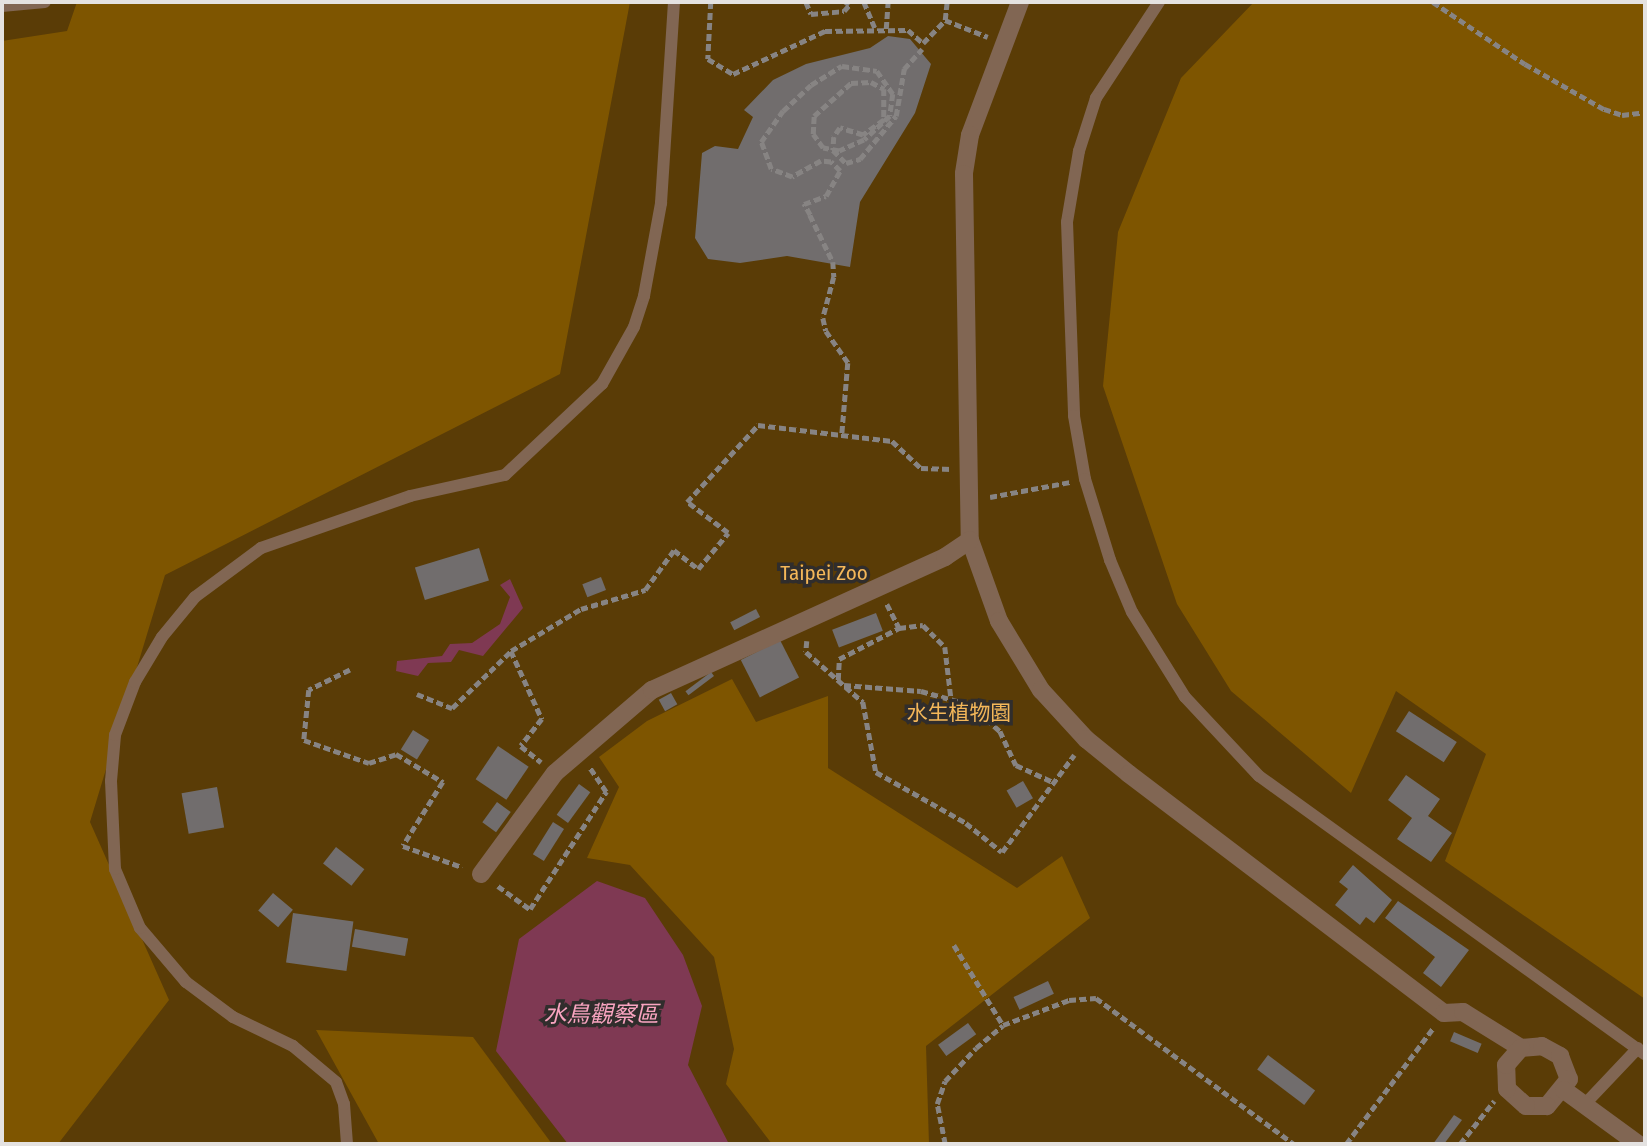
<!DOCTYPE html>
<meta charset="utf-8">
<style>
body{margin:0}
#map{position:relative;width:1647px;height:1146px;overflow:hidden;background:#3a3736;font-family:"Fira Sans Condensed","Noto Sans TC",sans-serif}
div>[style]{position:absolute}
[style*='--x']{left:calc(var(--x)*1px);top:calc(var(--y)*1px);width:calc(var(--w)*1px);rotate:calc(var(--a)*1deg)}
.green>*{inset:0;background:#5a3c06;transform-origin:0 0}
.forest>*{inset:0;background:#7e5500}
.water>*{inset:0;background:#7f3953}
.building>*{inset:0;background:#716d6d;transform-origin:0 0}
.path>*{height:4.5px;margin-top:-2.25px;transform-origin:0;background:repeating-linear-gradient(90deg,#878483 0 7px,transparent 0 10.5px)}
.service>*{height:12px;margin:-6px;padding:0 6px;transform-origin:6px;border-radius:6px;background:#816653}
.pedestrian>*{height:18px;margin:-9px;padding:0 9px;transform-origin:9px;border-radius:9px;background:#816653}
.path-bridge>*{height:4.5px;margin-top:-2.25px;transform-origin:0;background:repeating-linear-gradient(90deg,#878483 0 7px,transparent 0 10.5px)}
span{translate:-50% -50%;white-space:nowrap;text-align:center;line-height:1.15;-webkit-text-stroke:7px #302d2c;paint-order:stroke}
.park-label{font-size:21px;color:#f4b759}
.water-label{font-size:23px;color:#f9a4c0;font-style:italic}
.frame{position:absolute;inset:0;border:4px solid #e4e2e1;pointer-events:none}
</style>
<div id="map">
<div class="green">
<i style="left:2px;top:2px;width:1643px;height:1142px"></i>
</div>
<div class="forest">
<i style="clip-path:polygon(77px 2px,630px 2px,560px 374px,165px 575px,90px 822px,169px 1000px,58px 1144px,2px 1144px,2px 41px,67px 31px)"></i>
<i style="clip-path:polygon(1254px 2px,1645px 2px,1645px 999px,1445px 861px,1486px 754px,1396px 691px,1351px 793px,1231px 691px,1177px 604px,1103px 386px,1118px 232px,1181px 78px)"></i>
<i style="clip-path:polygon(732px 679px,756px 722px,828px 696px,828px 768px,1017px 888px,1062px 856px,1090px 918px,926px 1046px,929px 1144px,772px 1144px,726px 1084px,734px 1049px,714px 957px,630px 865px,587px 858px,619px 787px,599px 757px,647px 721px)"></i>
<i style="clip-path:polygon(316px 1030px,473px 1037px,552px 1144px,379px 1144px)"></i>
</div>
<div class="water">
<i style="clip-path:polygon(510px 579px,523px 608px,483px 656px,459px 650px,451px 662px,428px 663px,418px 676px,396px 671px,397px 661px,442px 656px,450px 644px,472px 643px,500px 624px,510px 597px,500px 585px)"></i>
<i style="clip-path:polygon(597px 881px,645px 898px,683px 955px,702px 1006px,688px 1065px,729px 1144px,568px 1144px,496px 1051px,519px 939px)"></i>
</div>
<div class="building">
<i style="clip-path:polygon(888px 36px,910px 39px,931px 64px,915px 113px,860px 202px,850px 267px,787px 256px,740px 263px,708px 259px,695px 238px,702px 153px,715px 146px,738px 149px,753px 117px,744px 110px,773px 80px,806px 64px,870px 48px)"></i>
<i style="left:479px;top:548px;width:34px;height:67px;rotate:73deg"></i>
<i style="left:601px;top:577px;width:14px;height:20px;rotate:69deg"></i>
<i style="left:756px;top:609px;width:9px;height:29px;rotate:63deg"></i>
<i style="left:876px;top:613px;width:19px;height:47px;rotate:69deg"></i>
<i style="left:780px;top:640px;width:42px;height:44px;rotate:63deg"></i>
<i style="left:711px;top:672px;width:5px;height:32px;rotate:53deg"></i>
<i style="left:671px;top:693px;width:13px;height:14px;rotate:61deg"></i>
<i style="left:1409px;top:711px;width:57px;height:24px;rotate:33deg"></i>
<i style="left:413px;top:730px;width:19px;height:23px;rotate:32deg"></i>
<i style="left:498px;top:746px;width:37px;height:40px;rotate:34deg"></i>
<i style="clip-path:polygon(1406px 775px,1440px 799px,1428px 816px,1452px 833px,1431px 862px,1397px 839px,1412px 818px,1388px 800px)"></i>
<i style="left:1023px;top:781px;width:20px;height:19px;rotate:60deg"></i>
<i style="left:579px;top:784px;width:14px;height:38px;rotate:36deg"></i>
<i style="left:217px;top:787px;width:41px;height:36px;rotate:80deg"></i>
<i style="left:497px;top:802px;width:17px;height:25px;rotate:36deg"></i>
<i style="left:553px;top:822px;width:13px;height:38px;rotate:32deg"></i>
<i style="left:336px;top:847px;width:36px;height:21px;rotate:38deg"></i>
<i style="clip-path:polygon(1353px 865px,1392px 900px,1374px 923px,1366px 917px,1360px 925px,1335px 905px,1348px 889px,1339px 882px)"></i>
<i style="left:273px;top:893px;width:26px;height:23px;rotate:40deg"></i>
<i style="clip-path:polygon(1398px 901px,1469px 950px,1441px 987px,1423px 973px,1435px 957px,1385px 918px)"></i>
<i style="left:293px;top:913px;width:61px;height:50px;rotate:8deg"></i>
<i style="left:355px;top:929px;width:54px;height:18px;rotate:10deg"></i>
<i style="left:1048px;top:981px;width:14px;height:38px;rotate:65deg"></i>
<i style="left:968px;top:1023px;width:14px;height:37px;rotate:54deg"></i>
<i style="left:1454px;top:1032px;width:30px;height:10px;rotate:23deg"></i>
<i style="left:1268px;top:1055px;width:59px;height:18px;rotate:37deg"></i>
<i style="clip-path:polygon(1454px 1115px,1462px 1120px,1444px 1144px,1433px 1144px)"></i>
</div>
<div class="path">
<i style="--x:711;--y:2;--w:57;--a:93"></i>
<i style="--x:708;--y:59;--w:29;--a:31"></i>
<i style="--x:733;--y:74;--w:102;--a:-25.1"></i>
<i style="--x:825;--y:31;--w:83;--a:-0.7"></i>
<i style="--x:908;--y:30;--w:20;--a:41"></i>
<i style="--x:923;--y:43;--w:32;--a:-46"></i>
<i style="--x:945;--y:20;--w:46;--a:21.6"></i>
<i style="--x:806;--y:2;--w:13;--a:67"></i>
<i style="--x:811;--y:14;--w:33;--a:-5"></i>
<i style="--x:844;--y:11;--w:8;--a:-50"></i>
<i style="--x:849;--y:5;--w:5;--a:-143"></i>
<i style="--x:864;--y:2;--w:28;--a:67"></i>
<i style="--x:1433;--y:2;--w:111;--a:34"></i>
<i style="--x:1525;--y:64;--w:91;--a:29.7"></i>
<i style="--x:1604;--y:109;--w:19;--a:18"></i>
<i style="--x:1622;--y:115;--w:23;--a:-7"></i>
<i style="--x:945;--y:20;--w:18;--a:-84"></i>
<i style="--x:886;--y:29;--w:27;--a:-86"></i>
<i style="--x:823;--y:148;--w:17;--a:-126"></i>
<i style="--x:813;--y:134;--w:18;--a:-87"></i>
<i style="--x:814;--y:116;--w:50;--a:-41.7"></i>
<i style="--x:851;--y:83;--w:20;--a:-3"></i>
<i style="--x:871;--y:82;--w:15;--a:28"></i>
<i style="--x:884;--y:89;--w:31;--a:90"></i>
<i style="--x:884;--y:120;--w:26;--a:144"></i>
<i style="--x:863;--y:135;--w:24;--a:-163"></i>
<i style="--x:840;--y:128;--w:11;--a:124"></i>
<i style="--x:834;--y:137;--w:13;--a:94"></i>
<i style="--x:833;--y:150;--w:18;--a:45"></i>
<i style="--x:846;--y:163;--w:15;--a:-16"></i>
<i style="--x:860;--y:159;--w:56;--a:-50.1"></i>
<i style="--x:896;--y:116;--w:48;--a:-80.3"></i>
<i style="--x:904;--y:69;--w:27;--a:-48"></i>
<i style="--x:810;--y:215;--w:52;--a:63.9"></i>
<i style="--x:833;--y:262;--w:15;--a:86"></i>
<i style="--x:834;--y:277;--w:42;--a:105"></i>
<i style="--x:823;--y:318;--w:13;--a:77"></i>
<i style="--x:826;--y:331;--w:39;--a:55"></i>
<i style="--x:848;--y:363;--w:72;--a:94.8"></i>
<i style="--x:990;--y:497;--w:81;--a:-10.6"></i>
<i style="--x:887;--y:604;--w:27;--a:63"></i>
<i style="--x:807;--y:641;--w:11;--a:95"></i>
<i style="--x:806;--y:652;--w:76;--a:41.3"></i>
<i style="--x:863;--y:702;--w:71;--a:79.5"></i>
<i style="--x:876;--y:772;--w:103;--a:29.5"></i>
<i style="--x:966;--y:823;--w:46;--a:38.9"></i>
<i style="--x:1002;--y:852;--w:121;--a:-53.4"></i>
<i style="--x:511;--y:651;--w:75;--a:65.5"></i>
<i style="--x:542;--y:719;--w:34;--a:128"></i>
<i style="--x:521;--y:746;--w:26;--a:39"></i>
<i style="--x:350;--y:670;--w:46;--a:154"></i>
<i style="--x:309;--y:690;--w:50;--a:95.7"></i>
<i style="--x:304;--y:740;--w:69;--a:19.5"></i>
<i style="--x:369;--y:763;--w:28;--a:-18"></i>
<i style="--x:396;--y:754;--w:55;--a:30.8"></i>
<i style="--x:443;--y:782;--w:75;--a:122"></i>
<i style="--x:403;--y:846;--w:63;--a:19.6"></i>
<i style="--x:838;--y:680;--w:21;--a:-87"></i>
<i style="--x:839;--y:659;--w:68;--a:-27.3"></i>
<i style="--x:899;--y:628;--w:24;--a:-7"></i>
<i style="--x:923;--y:625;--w:31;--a:45"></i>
<i style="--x:945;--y:647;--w:50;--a:83.2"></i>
<i style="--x:844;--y:685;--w:77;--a:4.5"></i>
<i style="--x:921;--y:691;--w:52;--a:15.6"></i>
<i style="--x:971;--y:705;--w:39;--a:42"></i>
<i style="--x:1000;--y:731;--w:38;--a:65"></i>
<i style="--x:1016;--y:765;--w:41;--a:24.7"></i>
<i style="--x:417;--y:694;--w:38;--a:22"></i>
<i style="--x:452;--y:708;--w:82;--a:-44"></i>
<i style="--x:511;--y:651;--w:82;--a:-31"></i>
<i style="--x:581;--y:609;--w:67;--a:-16.5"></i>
<i style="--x:645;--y:590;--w:49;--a:-54.1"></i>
<i style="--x:674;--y:550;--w:31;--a:38"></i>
<i style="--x:698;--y:569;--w:47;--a:-50.2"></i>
<i style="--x:728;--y:533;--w:51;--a:-142.9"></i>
<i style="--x:687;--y:502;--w:105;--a:-47.3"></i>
<i style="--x:758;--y:425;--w:135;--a:6.8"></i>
<i style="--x:892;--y:441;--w:40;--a:43"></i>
<i style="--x:921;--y:468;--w:31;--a:2"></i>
<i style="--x:498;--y:886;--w:39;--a:36"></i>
<i style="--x:530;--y:909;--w:140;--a:-57"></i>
<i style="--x:606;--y:792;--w:29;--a:-124"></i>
<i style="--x:954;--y:945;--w:94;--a:58.5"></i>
<i style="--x:945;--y:1144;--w:41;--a:-101.3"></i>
<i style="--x:937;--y:1104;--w:24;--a:-71"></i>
<i style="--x:945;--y:1081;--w:45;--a:-46.8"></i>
<i style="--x:976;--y:1048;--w:35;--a:-40"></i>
<i style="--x:1003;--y:1025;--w:71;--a:-20.7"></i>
<i style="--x:1069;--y:1000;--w:27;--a:-4"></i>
<i style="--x:1096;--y:998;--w:246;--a:36.4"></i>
<i style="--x:1346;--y:1144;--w:145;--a:-53.1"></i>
<i style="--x:1460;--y:1144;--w:55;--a:-51.7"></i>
</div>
<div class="service">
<i style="--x:1159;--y:2;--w:115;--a:123.3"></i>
<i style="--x:1096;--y:98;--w:56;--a:107.8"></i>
<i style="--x:1079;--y:151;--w:72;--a:99.6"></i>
<i style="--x:1067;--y:222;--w:194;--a:87.9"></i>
<i style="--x:1074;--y:416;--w:64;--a:80.1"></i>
<i style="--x:1085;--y:479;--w:85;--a:72.8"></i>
<i style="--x:1110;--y:560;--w:56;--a:67.1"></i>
<i style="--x:1132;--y:612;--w:100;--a:58.1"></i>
<i style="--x:1185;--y:697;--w:108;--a:46.9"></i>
<i style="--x:1259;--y:776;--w:476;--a:35.8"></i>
<i style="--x:2;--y:6;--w:43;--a:-5.3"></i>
<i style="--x:1585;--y:1104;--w:77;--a:-46.6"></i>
<i style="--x:347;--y:1144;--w:40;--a:-94.3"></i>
<i style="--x:344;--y:1104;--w:23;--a:-110"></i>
<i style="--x:336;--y:1082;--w:56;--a:-140.1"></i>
<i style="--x:293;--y:1046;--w:67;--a:-154.2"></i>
<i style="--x:233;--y:1017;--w:59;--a:-143.3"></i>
<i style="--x:186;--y:982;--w:71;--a:-130.4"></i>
<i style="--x:140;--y:928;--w:64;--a:-113"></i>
<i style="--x:115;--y:869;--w:88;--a:-92.6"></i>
<i style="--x:111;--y:781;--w:46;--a:-85"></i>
<i style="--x:115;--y:735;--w:57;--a:-69.3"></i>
<i style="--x:135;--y:682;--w:52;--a:-59"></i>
<i style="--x:162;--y:637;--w:52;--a:-50.5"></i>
<i style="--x:195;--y:597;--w:82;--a:-36.6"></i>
<i style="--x:261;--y:548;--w:158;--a:-19.2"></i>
<i style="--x:410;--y:496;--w:97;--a:-12.5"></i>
<i style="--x:505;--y:475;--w:133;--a:-43.2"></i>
<i style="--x:602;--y:384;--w:65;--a:-60.7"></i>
<i style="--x:634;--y:327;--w:33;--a:-72"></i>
<i style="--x:644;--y:296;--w:95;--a:-79.6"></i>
<i style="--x:661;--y:203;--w:201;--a:-86.3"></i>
</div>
<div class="pedestrian">
<i style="--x:1020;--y:2;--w:142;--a:110.6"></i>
<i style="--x:970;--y:135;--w:39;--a:99"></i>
<i style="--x:964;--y:174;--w:366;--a:89.1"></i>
<i style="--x:970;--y:540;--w:86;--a:70.3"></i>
<i style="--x:999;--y:621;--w:81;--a:58.7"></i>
<i style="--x:1041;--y:690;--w:67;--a:47.4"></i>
<i style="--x:1086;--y:739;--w:55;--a:39.1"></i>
<i style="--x:1129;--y:774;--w:395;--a:37.2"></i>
<i style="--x:1444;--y:1013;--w:19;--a:-3"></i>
<i style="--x:1463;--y:1012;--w:68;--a:31.8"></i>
<i style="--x:1521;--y:1048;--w:21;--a:-5"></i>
<i style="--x:1542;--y:1046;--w:21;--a:29"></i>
<i style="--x:1560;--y:1056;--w:25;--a:69"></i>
<i style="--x:1569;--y:1079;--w:35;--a:129"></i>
<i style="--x:1547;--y:1106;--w:21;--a:180"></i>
<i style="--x:1526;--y:1106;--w:25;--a:-138"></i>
<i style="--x:1507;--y:1089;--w:24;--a:-92"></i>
<i style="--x:1506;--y:1065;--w:23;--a:-49"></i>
<i style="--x:481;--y:874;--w:125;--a:-53.8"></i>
<i style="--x:555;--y:773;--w:128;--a:-40.6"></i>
<i style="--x:652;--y:690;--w:322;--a:-24.4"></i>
<i style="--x:945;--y:557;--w:30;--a:-34"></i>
<i style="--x:1564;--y:1090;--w:92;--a:36.1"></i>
</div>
<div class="path-bridge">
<i style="--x:810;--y:215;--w:13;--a:-119"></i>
<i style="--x:804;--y:204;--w:23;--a:-20"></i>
<i style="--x:826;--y:196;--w:29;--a:-61"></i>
<i style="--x:840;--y:171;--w:13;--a:-135"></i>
<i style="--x:831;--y:162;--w:10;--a:-174"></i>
<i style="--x:821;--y:161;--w:33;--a:151"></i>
<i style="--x:792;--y:177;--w:22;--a:-159"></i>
<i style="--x:771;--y:169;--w:29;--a:-110"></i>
<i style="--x:761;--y:142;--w:38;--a:-55"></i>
<i style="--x:783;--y:111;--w:38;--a:-43"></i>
<i style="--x:811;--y:85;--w:36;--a:-32"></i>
<i style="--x:842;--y:66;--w:35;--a:8"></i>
<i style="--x:877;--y:71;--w:28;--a:55"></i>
<i style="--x:893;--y:94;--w:22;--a:98"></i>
<i style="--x:890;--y:116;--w:35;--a:137"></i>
<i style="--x:864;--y:140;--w:27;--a:156"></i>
<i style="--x:839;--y:151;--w:16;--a:-169"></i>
</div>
<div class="park-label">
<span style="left:824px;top:573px">Taipei Zoo</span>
<span style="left:959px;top:713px">水生植物園</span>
</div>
<div class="water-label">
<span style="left:601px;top:1014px">水鳥觀察區</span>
</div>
<div class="frame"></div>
</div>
